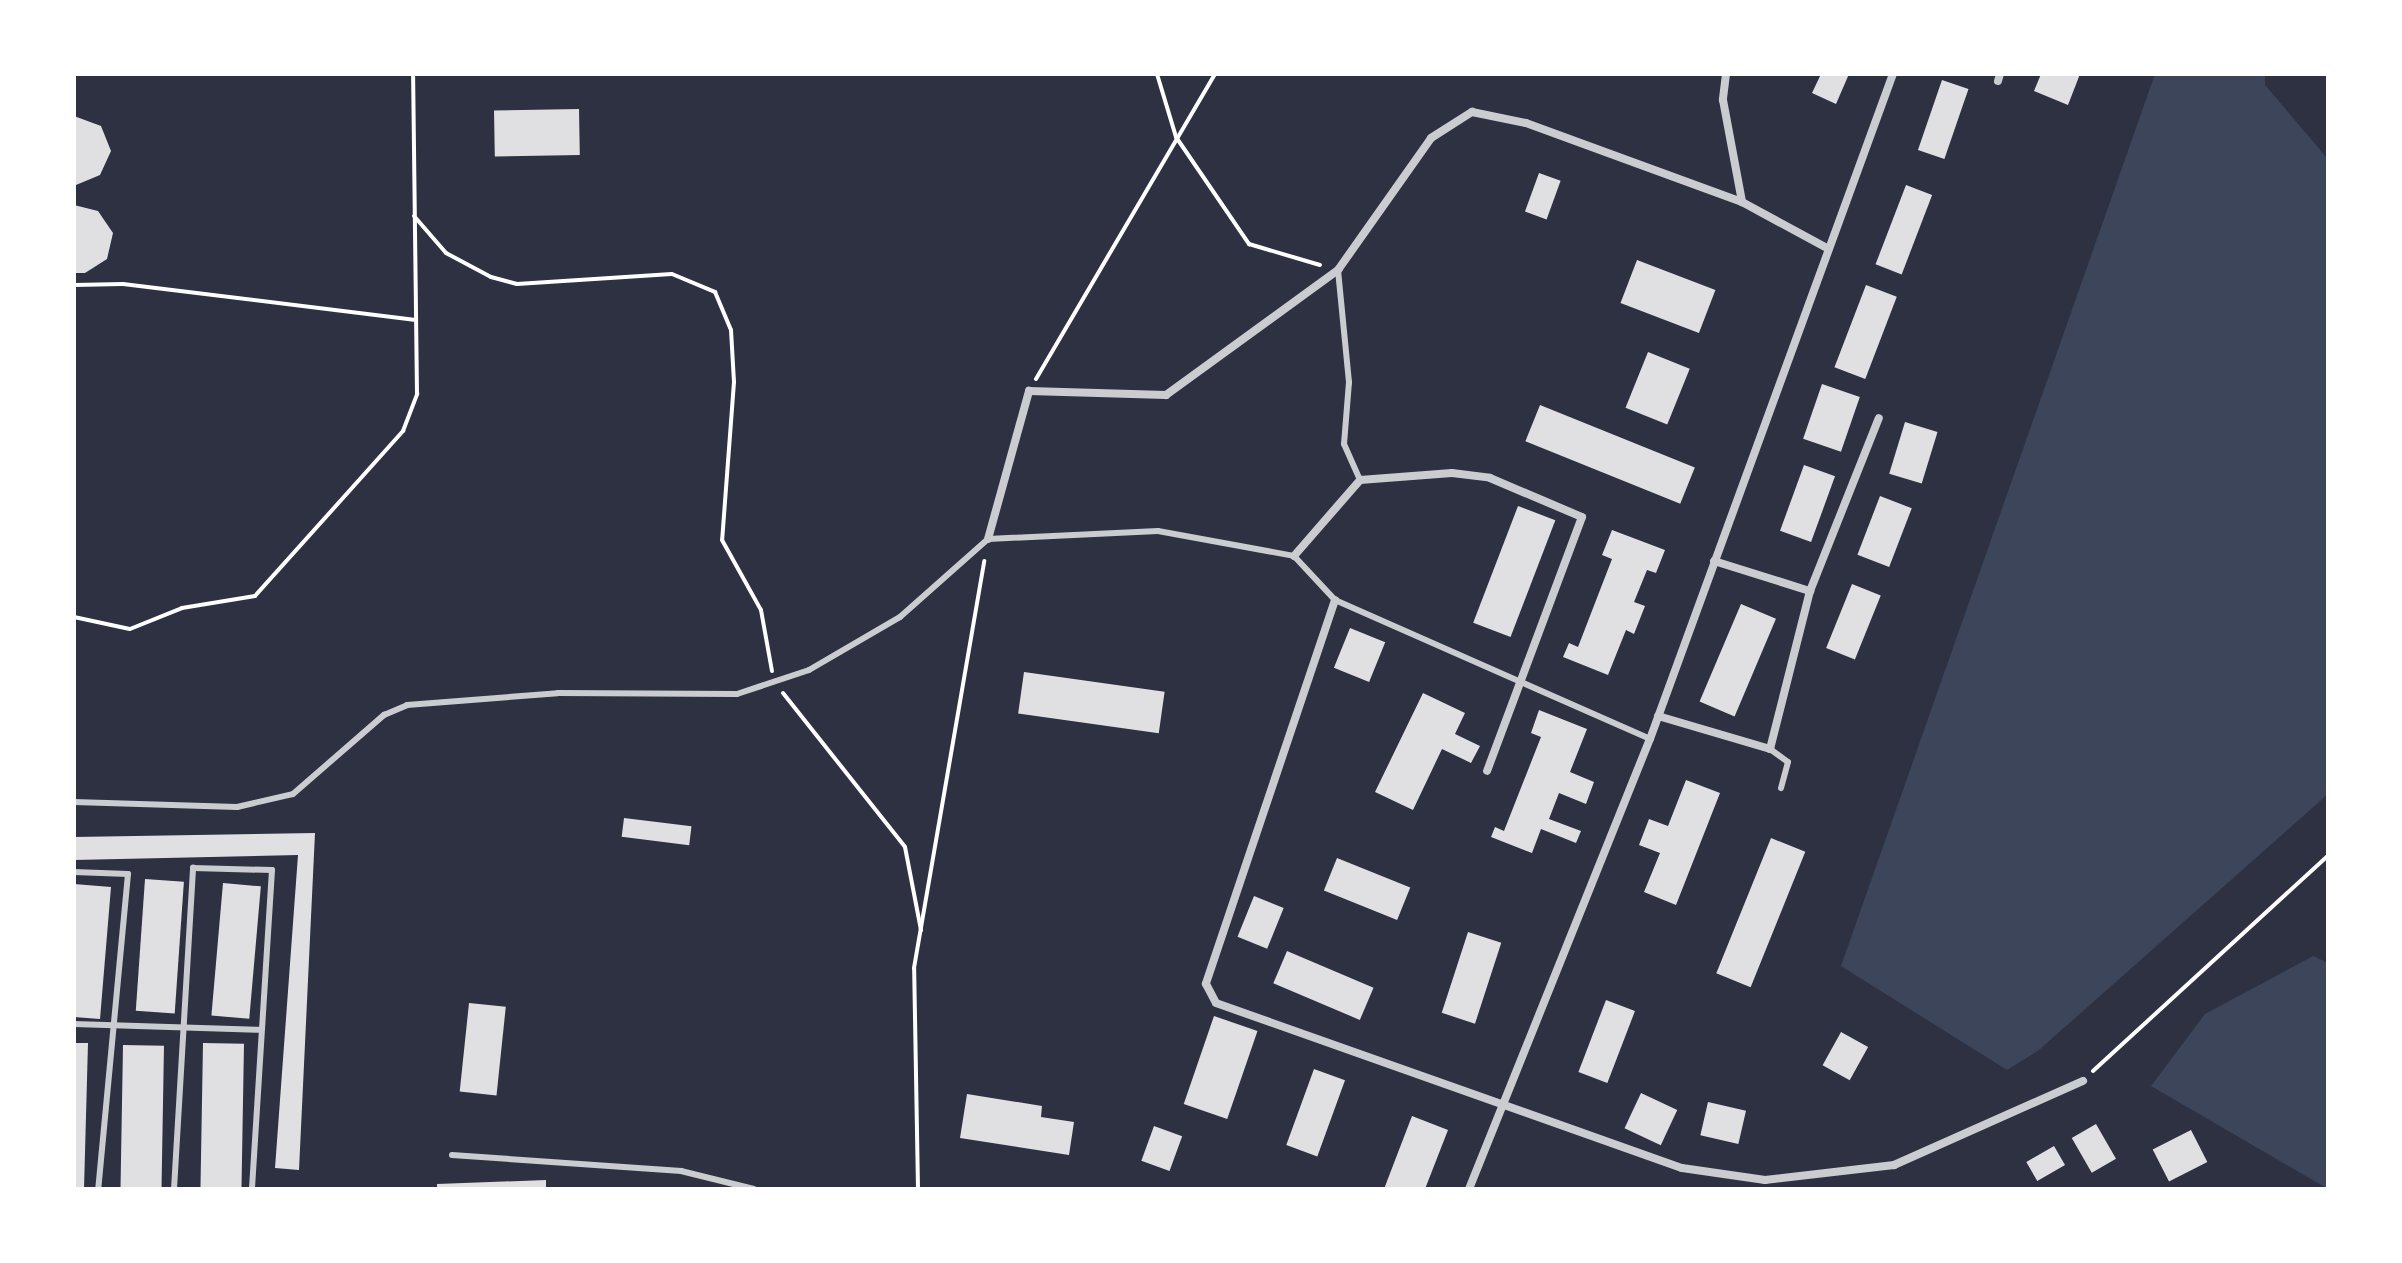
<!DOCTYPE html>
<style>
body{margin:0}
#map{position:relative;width:2402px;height:1263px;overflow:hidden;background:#2d3142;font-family:Commissioner,sans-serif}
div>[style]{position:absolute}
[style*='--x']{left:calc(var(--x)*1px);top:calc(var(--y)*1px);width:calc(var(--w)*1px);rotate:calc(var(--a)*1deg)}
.green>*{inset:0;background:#3c4559}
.building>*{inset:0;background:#e0e0e3;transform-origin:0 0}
.path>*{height:4px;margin:-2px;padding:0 2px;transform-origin:2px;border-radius:2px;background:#fff}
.service>*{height:6px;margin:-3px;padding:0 3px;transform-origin:3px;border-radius:3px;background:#caccd0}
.minor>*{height:8px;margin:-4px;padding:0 4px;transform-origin:4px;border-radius:4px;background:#caccd0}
span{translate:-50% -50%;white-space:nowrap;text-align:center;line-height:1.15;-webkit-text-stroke:6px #fff;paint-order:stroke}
.frame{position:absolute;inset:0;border:76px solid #fff;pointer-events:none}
</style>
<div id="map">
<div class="green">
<i style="clip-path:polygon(2155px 74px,2265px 74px,2265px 85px,2328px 159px,2328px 794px,2039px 1050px,2007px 1070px,1841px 966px)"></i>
<i style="clip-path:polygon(2313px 956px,2328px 963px,2328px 1189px,2151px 1086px,2205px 1014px)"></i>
</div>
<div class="building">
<i style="clip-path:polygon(1821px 74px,1849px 74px,1836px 104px,1812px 93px)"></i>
<i style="clip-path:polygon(2041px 74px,2080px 74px,2068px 105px,2034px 91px)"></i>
<i style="left:1942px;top:80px;width:28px;height:74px;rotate:19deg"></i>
<i style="left:579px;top:109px;width:46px;height:85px;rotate:89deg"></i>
<i style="clip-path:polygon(74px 116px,101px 126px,111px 151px,100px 175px,76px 185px)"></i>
<i style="left:1539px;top:173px;width:23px;height:41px;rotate:20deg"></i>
<i style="left:1906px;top:185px;width:28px;height:85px;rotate:21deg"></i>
<i style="clip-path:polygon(74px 205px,98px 211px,113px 233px,107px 259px,85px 273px,74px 273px)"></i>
<i style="left:1637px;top:260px;width:84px;height:46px;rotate:21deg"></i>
<i style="left:1866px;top:285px;width:33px;height:88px;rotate:21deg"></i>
<i style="left:1648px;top:352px;width:45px;height:60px;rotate:22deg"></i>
<i style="left:1822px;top:384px;width:40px;height:58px;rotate:19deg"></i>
<i style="left:1540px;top:405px;width:167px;height:39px;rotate:22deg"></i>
<i style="left:1905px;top:422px;width:34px;height:54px;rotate:17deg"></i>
<i style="left:1804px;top:465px;width:33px;height:70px;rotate:20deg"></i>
<i style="left:1880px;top:496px;width:34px;height:63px;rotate:21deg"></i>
<i style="left:1518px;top:506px;width:40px;height:125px;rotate:21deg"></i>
<i style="clip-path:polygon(1612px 530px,1665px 550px,1656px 573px,1647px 570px,1634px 602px,1645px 606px,1634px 634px,1626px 630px,1608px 675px,1563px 657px,1569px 643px,1578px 647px,1612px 559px,1602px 555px)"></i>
<i style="left:1852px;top:584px;width:31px;height:69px;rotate:22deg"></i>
<i style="left:1741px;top:604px;width:38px;height:106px;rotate:23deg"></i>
<i style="left:1350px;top:628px;width:38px;height:43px;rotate:22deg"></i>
<i style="left:1024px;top:672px;width:142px;height:42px;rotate:8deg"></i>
<i style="clip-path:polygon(1423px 693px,1465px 713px,1455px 734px,1480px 746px,1471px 763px,1442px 749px,1413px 810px,1375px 792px)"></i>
<i style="clip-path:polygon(1539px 710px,1587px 729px,1570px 772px,1594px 782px,1586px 804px,1559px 793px,1549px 819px,1581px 831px,1576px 843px,1541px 829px,1532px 853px,1491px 837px,1495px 827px,1504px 831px,1541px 737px,1531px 733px)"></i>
<i style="clip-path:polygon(1686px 780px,1720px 793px,1676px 905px,1644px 892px,1660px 853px,1639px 845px,1649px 819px,1668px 826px)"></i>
<i style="left:624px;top:818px;width:68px;height:19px;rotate:7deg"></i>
<i style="clip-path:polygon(315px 833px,299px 1170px,275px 1168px,298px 855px,74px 860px,74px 837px)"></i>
<i style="left:1771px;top:838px;width:37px;height:146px;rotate:22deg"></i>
<i style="left:1337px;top:858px;width:79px;height:35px;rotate:22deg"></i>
<i style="left:145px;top:879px;width:39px;height:132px;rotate:4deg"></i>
<i style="left:223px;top:883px;width:38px;height:133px;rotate:5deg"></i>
<i style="clip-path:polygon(74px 884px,111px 887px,100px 1019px,74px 1017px)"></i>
<i style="left:1254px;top:896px;width:32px;height:44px;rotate:22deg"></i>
<i style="left:1468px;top:932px;width:35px;height:85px;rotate:18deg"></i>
<i style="left:1287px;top:951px;width:94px;height:35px;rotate:23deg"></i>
<i style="left:1606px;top:1000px;width:31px;height:77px;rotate:21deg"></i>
<i style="left:469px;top:1003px;width:37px;height:89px;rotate:6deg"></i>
<i style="left:1214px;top:1016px;width:46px;height:93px;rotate:19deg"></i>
<i style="left:1841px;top:1032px;width:31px;height:38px;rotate:29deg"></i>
<i style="clip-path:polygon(74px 1043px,88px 1043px,84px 1189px,74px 1189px)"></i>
<i style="left:203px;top:1043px;width:41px;height:146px;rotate:1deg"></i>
<i style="left:123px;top:1045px;width:41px;height:144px;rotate:1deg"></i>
<i style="left:1314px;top:1069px;width:33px;height:81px;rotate:20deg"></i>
<i style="left:1641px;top:1093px;width:40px;height:39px;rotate:25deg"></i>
<i style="clip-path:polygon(967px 1094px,1042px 1106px,1041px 1117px,1074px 1122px,1069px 1155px,960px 1138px)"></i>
<i style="left:1708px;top:1102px;width:39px;height:34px;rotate:13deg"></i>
<i style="clip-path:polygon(1412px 1116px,1448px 1130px,1425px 1189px,1384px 1189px)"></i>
<i style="left:2096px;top:1124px;width:40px;height:28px;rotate:60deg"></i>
<i style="left:1154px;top:1126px;width:30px;height:37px;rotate:20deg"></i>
<i style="left:2191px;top:1130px;width:36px;height:43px;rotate:63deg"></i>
<i style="left:2054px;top:1146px;width:22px;height:32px;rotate:60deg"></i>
<i style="clip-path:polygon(546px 1180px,546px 1189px,437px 1189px,437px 1184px)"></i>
</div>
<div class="path">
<i style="--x:1157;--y:74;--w:66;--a:73.2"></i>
<i style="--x:1176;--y:137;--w:130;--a:55.7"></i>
<i style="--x:1249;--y:244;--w:74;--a:16.5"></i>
<i style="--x:414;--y:216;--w:49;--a:49.1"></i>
<i style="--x:446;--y:253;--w:51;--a:28.1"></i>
<i style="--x:491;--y:277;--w:27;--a:15"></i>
<i style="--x:517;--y:284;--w:155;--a:-3.7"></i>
<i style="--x:672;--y:274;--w:47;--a:22.7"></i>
<i style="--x:715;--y:292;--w:41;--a:67.2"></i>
<i style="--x:731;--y:330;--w:52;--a:86.7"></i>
<i style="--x:734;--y:382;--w:158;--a:94.3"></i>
<i style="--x:722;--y:540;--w:80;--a:60.9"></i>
<i style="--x:761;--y:610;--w:62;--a:79.8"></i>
<i style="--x:74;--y:285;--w:49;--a:-1.2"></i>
<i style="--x:123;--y:284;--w:295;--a:7"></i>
<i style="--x:1036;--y:379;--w:354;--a:-59.6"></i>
<i style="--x:74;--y:617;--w:57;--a:12.1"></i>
<i style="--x:130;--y:629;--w:56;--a:-22"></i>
<i style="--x:182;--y:608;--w:74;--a:-9.3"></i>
<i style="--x:255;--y:596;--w:222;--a:-48.1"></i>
<i style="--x:403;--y:431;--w:40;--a:-69"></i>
<i style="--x:417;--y:394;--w:320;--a:-90.7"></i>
<i style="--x:783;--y:693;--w:196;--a:51.6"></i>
<i style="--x:905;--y:847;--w:85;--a:79.1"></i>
<i style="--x:2093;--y:1071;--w:319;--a:-42.5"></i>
<i style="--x:918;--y:1189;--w:221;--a:-91"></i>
<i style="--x:914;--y:968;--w:413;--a:-80.2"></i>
</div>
<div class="service">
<i style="--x:1338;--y:270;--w:113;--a:84.4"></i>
<i style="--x:1349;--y:382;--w:62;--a:94.6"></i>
<i style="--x:1344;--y:444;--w:39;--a:66"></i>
<i style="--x:1770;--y:749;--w:22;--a:36"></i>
<i style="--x:1788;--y:762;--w:27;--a:105"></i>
<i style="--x:74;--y:802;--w:163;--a:1.8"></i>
<i style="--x:237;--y:807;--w:57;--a:-13.1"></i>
<i style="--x:293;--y:794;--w:121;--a:-41"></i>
<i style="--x:384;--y:715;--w:25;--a:-23"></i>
<i style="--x:407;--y:705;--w:151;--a:-4.5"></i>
<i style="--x:558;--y:693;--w:179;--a:0.3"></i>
<i style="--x:737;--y:694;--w:76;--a:-18.4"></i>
<i style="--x:809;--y:670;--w:105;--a:-30.2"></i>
<i style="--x:900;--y:617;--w:118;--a:-41.6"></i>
<i style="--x:988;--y:539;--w:170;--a:-2.7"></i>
<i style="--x:1158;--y:531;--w:138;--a:10.4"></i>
<i style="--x:1294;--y:556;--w:60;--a:47"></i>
<i style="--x:1335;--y:600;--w:344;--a:23.8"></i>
<i style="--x:74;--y:872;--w:54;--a:2.1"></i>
<i style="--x:128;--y:874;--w:316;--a:95.4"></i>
<i style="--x:74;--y:1024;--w:186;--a:1.8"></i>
<i style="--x:452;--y:1155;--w:230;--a:4"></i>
<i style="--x:681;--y:1171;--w:75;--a:13.9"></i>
<i style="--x:174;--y:1189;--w:322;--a:-86.6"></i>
<i style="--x:193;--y:868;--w:79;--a:1.5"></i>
<i style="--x:272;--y:870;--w:320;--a:93.6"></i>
</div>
<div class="minor">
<i style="--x:1726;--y:74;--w:26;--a:97"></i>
<i style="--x:1723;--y:100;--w:104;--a:79.4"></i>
<i style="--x:1998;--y:81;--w:7;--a:-74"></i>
<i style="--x:988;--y:539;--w:154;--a:-74.5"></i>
<i style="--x:1029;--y:391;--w:137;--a:1.7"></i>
<i style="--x:1166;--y:395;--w:213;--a:-36"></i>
<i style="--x:1338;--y:270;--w:161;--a:-54.8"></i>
<i style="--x:1431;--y:138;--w:49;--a:-32.4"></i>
<i style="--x:1472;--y:112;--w:55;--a:11.5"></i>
<i style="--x:1526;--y:123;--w:230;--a:20.1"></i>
<i style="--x:1742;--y:202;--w:94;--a:28.5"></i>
<i style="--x:1294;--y:556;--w:101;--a:-49"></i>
<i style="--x:1360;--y:480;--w:92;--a:-4.4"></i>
<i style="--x:1452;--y:473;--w:38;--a:7"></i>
<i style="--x:1490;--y:478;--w:100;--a:23"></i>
<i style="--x:1582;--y:517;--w:271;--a:110.5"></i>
<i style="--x:1714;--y:561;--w:101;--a:17.4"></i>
<i style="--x:1335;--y:600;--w:405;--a:108.6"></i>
<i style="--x:1206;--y:984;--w:21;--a:62"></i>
<i style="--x:1216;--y:1003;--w:494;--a:19.5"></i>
<i style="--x:1682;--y:1168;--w:84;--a:8.2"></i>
<i style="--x:1765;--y:1180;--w:130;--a:-6.6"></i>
<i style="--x:1894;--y:1165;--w:207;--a:-24"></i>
<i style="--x:1658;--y:716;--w:117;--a:16.4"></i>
<i style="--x:1770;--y:749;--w:163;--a:-75.8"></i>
<i style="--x:1810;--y:591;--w:186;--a:-68.3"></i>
<i style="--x:1469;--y:1189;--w:485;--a:-68.1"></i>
<i style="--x:1650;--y:739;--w:708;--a:-69.93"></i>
</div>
<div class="frame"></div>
</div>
